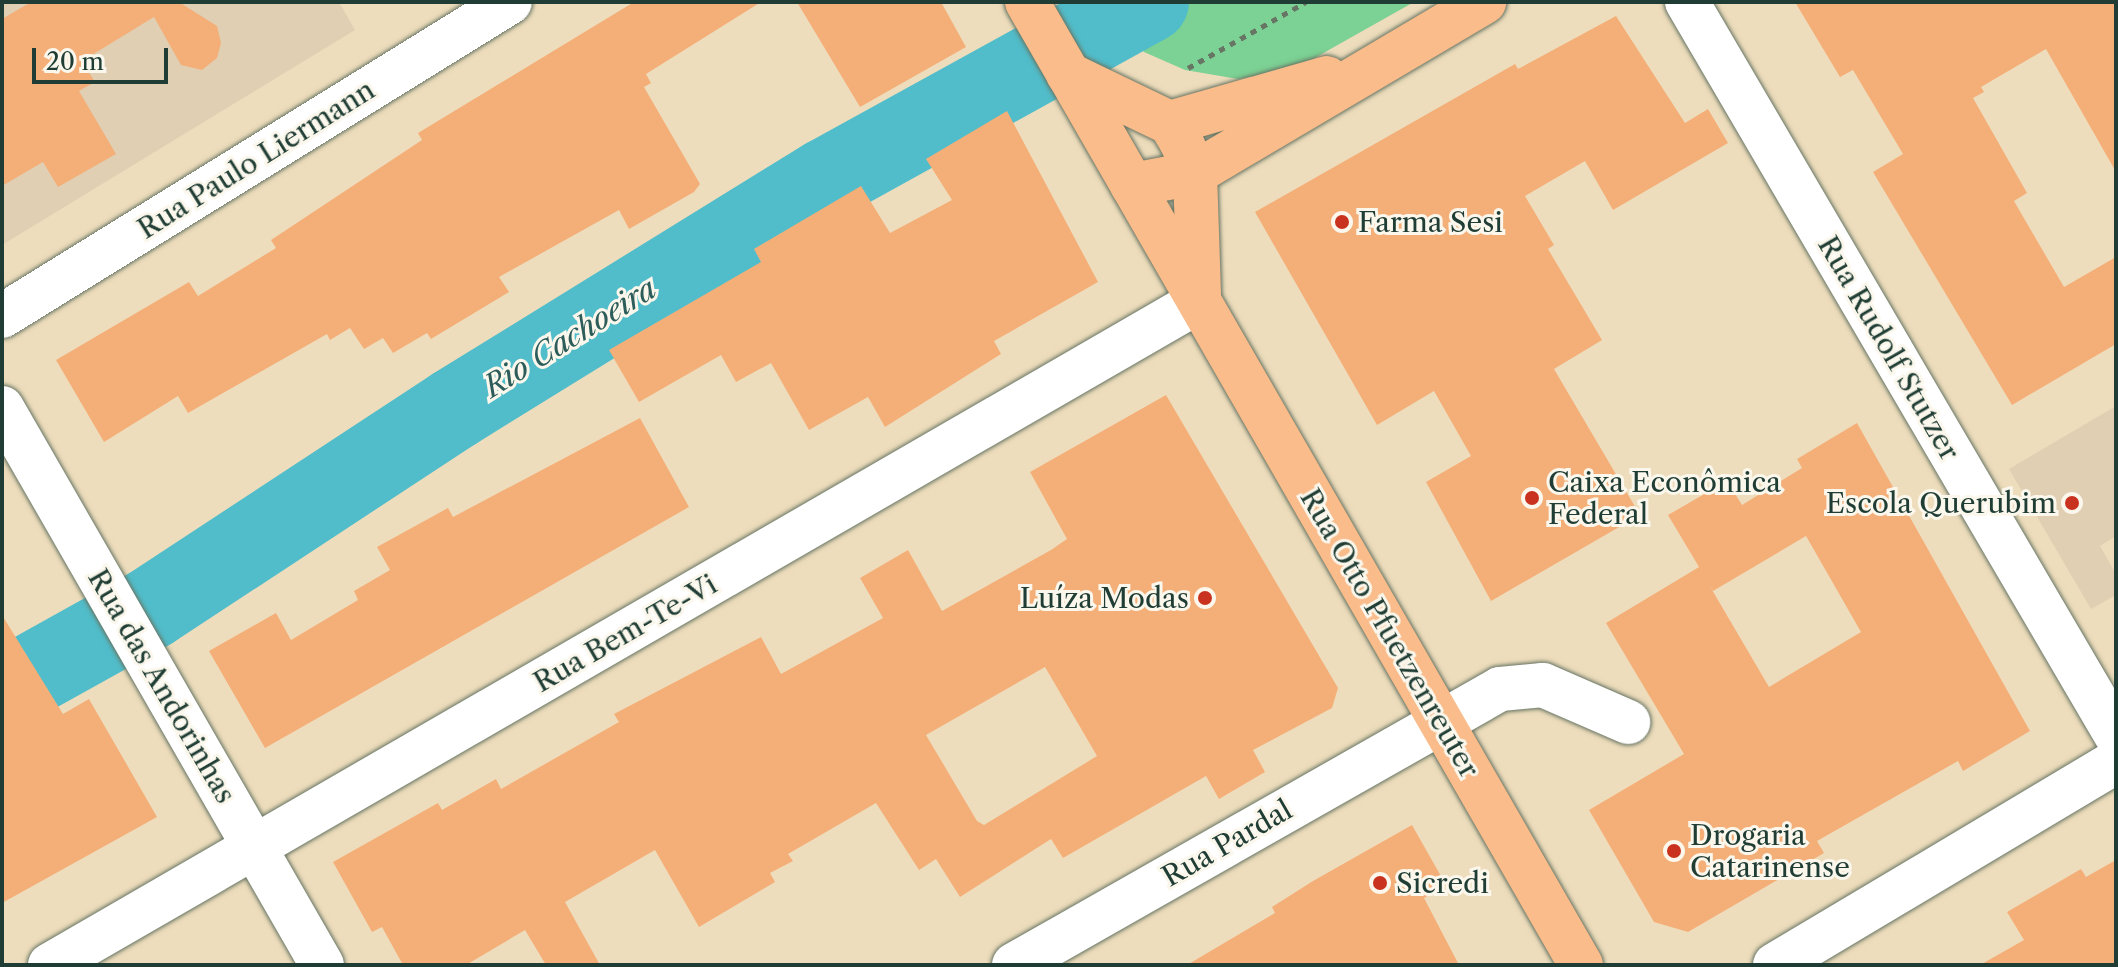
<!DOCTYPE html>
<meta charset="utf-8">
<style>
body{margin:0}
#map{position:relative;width:2118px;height:967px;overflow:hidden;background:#eeddbc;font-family:"Libre Caslon Text",serif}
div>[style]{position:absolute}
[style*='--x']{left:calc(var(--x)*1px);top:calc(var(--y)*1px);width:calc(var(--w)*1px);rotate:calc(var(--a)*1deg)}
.built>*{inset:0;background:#e0cfb2}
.green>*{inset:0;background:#7cd194}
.river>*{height:82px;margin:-41px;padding:0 41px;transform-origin:41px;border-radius:41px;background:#51bdca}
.building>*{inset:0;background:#f4af79}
.path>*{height:5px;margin-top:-2.5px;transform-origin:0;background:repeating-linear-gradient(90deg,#677564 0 6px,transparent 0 12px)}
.roads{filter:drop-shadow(0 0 2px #677564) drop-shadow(0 0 2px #677564)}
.minor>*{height:44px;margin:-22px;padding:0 22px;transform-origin:22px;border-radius:22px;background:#fff}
.major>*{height:44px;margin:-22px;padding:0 22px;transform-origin:22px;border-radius:22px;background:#f9bc8a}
.dots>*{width:22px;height:22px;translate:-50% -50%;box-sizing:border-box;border:4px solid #fbf7ec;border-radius:50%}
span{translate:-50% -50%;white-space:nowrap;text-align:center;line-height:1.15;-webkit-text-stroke:6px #fbf7ec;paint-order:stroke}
.street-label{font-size:28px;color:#1f3d34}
.poi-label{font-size:28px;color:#1f3d34}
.left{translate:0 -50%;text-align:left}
.right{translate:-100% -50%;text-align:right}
.water-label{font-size:30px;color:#2c5d5a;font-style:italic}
.frame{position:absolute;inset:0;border:4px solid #1f3d34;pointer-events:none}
.scale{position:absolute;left:32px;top:48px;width:136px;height:36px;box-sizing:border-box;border:4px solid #1f3d34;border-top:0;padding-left:10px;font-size:24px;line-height:28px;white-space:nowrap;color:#1f3d34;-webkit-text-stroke:6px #fbf7ec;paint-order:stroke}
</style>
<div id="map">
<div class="built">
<i style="clip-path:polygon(2px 2px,339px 2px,355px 30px,2px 245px)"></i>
<i style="clip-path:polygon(2116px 406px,2116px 536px,2100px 546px,2116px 574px,2116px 595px,2091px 609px,2009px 469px)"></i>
</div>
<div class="green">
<i style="clip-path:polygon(1148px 2px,1414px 2px,1295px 69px,1238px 79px,1185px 70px,1144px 52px,1116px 21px)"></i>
</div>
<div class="river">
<i style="--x:2;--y:691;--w:171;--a:-29.1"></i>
<i style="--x:151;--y:608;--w:363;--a:-33.3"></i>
<i style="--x:454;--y:409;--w:436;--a:-31.7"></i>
<i style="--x:825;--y:180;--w:369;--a:-28.9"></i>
</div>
<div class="building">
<i style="clip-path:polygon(31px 2px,179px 2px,217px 26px,221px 43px,217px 58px,202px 70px,181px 65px,154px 17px,82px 61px,95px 82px,79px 91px,116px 154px,58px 187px,43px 162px,2px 186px,2px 19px)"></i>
<i style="clip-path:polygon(634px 2px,761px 2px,646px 74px,651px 83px,644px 87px,700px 184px,694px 192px,629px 229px,619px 210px,499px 277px,509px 292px,431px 339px,427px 333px,393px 353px,383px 338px,364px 349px,350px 328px,330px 340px,327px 334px,188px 413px,178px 396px,104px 442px,56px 360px,189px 282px,198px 296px,276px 248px,271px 240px,422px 140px,418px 133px)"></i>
<i style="clip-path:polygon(797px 2px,941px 2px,966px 47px,860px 107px)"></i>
<i style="clip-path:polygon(1795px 2px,2116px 2px,2116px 172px,2046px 49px,1981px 87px,1984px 92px,1973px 98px,2027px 193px,2014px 201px,2064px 287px,2116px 257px,2116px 344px,2012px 405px,1873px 172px,1903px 154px,1853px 70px,1840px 77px)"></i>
<i style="clip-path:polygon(1616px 16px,1685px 123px,1708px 109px,1728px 143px,1613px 210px,1585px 161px,1525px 196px,1554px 245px,1548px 249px,1602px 340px,1554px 369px,1640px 515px,1491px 601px,1426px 482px,1471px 456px,1434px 391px,1377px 425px,1255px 212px,1515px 64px,1518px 69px)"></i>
<i style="clip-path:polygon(1007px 111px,1098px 282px,994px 341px,1001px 354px,885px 427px,868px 397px,809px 430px,771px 363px,736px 382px,721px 355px,639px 402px,609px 350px,761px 262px,754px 249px,861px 186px,890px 233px,952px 200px,926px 159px)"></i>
<i style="clip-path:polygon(evenodd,1166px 395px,1338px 688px,1332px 708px,1253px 750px,1265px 772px,1219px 799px,1206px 776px,1063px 858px,1051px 839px,960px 897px,936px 859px,919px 870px,876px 803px,788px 854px,793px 861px,770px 873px,775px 882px,699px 927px,655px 850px,565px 902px,600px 965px,546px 965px,525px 930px,466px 965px,403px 965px,382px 927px,372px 932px,333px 862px,438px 803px,442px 810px,496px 779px,501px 789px,619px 722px,614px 714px,761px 637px,781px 674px,883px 618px,860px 578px,908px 550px,942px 611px,1051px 550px,1067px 539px,1030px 472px,1166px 395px,1045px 667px,1097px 756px,984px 825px,977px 821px,926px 735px,1045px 667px)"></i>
<i style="clip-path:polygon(640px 418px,689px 507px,265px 748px,209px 651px,276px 613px,291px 640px,358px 600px,354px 591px,390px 570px,377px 547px,448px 508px,453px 517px)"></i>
<i style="clip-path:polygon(evenodd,1857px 423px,2030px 731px,1963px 771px,1958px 761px,1817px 841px,1824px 853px,1688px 932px,1654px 922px,1589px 810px,1684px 754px,1606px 623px,1699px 567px,1668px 515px,1727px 481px,1742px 505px,1802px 468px,1797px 459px,1857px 423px,1806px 536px,1861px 632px,1769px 687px,1708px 583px,1713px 591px,1806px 536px)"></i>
<i style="clip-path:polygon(2px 615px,63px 714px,89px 699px,157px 817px,2px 903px)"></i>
<i style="clip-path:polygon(1412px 825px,1446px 885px,1424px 898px,1459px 965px,1187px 965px,1275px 913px,1272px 907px,1313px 881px)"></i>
<i style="clip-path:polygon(2116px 860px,2116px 965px,1980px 965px,2024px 940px,2007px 912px,2081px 869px,2086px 877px)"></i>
</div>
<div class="path">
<i style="--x:1188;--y:68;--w:135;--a:-29.2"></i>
</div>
<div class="roads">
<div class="minor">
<i style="--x:1687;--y:2;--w:849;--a:59.66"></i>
<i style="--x:2;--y:316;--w:597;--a:-31.72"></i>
<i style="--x:2;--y:408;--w:642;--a:60.12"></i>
<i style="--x:50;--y:965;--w:1327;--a:-30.02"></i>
<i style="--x:1014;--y:965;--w:559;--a:-29.59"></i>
<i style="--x:1500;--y:689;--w:43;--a:-5.3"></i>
<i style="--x:1543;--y:685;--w:93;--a:23.5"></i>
<i style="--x:1775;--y:965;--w:397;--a:-30.8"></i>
</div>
<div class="major">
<i style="--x:1027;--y:2;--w:1111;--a:60.09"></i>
<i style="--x:1068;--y:74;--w:113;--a:25.7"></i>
<i style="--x:1170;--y:123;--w:21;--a:59"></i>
<i style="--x:1181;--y:141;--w:35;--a:66"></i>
<i style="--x:1195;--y:173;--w:120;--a:88.1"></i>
<i style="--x:1170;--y:123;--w:163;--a:-16"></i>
<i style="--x:1132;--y:185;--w:64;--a:-10.8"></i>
<i style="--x:1195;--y:173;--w:336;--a:-30.6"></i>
</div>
</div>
<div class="dots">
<i style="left:1342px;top:222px;background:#c8321e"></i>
<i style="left:1532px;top:498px;background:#c8321e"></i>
<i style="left:2072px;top:503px;background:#c8321e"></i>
<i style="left:1205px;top:598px;background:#c8321e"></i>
<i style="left:1674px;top:851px;background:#c8321e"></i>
<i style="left:1380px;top:883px;background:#c8321e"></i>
</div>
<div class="street-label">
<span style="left:256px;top:159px;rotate:-32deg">Rua Paulo Liermann</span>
<span style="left:1889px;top:348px;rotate:60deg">Rua Rudolf Stutzer</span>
<span style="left:625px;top:633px;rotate:-30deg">Rua Bem-Te-Vi</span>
<span style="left:1390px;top:633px;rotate:60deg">Rua Otto Pfuetzenreuter</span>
<span style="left:162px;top:686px;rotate:60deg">Rua das Andorinhas</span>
<span style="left:1227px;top:843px;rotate:-30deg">Rua Pardal</span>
</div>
<div class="poi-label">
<span class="left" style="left:1358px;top:222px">Farma Sesi</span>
<span class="left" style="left:1548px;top:498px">Caixa Econômica<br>Federal</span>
<span class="right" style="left:2056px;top:503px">Escola Querubim</span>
<span class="right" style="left:1189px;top:598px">Luíza Modas</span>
<span class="left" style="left:1690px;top:851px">Drogaria<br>Catarinense</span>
<span class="left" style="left:1396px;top:883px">Sicredi</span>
</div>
<div class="water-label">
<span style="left:570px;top:338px;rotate:-32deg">Rio Cachoeira</span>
</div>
<div class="frame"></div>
<div class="scale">20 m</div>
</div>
